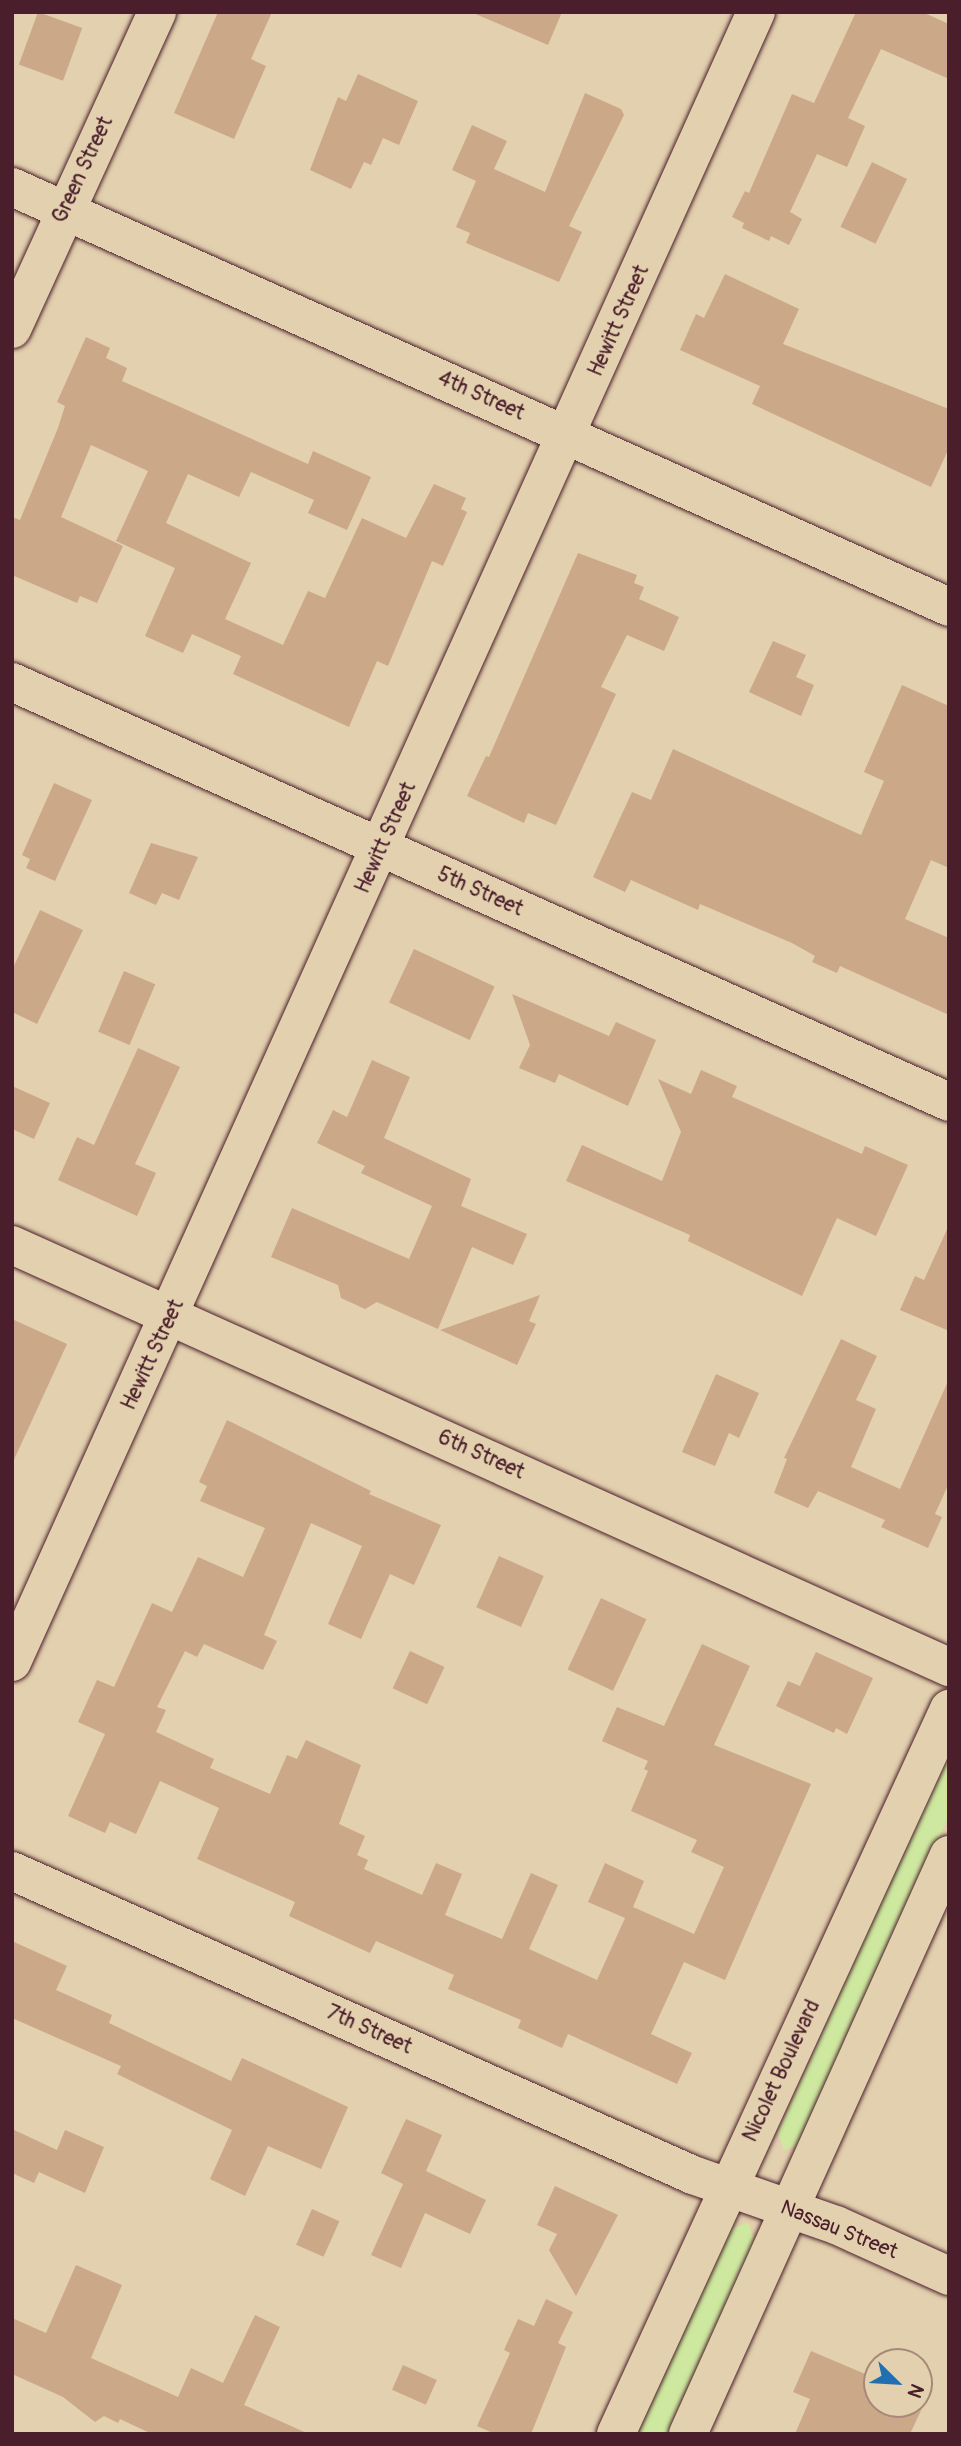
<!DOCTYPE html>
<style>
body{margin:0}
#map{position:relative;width:961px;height:2446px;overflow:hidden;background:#e3d0ae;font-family:Pangolin,sans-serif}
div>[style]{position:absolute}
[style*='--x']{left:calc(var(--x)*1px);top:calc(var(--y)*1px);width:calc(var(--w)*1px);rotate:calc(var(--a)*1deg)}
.green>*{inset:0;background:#cee99f}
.building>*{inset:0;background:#cba988;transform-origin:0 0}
.roads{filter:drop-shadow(0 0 2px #4a1f2b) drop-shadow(0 0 2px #4a1f2b)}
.minor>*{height:38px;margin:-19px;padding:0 19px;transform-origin:19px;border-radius:19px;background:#e3d0ae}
span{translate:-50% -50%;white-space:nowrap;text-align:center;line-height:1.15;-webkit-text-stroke:6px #e3d0ae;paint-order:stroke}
.street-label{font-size:21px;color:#4a1f2b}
.frame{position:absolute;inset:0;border:14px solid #4a1f2b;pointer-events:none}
.north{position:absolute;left:863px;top:2348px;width:70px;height:70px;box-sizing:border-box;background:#e3d0ae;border:2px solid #a6897a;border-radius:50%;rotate:114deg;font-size:19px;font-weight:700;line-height:28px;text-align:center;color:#4a1f2b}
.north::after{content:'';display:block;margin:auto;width:24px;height:32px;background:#1f6fb2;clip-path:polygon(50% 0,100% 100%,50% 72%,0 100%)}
</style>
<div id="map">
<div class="green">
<i style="clip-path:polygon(949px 1749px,949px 1815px,804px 2143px,784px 2150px,778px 2133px)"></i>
<i style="clip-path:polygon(748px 2223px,755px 2242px,670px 2434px,638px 2434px,729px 2229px)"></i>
</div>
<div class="building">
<i style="left:38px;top:12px;width:47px;height:56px;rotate:20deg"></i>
<i style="clip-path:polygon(218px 12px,272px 12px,251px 59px,266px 66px,234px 139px,174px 113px)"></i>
<i style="clip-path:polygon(471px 12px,562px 12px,548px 45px)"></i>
<i style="clip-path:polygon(856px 12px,922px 12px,949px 24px,949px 79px,881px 49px,848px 118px,865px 126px,847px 167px,817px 154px,790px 212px,802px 219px,789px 245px,771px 236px,769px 241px,742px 228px,744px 223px,732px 217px,745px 191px,749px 193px,792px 94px,814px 103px)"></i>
<i style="clip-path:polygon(358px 74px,418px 101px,399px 145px,383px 138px,371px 165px,364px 162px,351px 189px,310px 170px,338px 97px,346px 101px)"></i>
<i style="clip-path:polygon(585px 93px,621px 109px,624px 115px,569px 226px,582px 232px,559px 282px,466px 243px,470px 233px,456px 227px,476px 181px,452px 170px,472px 125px,507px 141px,494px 169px,545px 192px)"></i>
<i style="left:872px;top:162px;width:39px;height:72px;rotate:26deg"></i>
<i style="clip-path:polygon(725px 274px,799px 309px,783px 344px,949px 409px,949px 448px,931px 487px,752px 404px,760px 386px,680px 350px,696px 314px,704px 318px)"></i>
<i style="clip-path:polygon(86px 337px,110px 348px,106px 358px,127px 368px,122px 381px,308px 464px,313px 451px,371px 477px,347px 530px,308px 513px,314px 500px,251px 472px,239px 497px,188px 474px,166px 523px,251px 563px,225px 619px,283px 645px,308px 591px,325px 598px,362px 518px,406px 538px,434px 484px,466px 498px,461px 509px,467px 512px,443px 566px,432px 561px,388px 666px,377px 661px,349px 727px,233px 674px,241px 656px,192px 634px,183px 653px,145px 636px,175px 568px,116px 541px,148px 471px,91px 445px,61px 517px,123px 546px,97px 603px,80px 596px,77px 603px,12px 575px,12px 517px,20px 520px,58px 428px,65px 406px,57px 402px)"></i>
<i style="clip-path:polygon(578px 553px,637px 575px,634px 583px,644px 587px,639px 599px,679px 617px,664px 651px,627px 635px,601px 687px,616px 694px,556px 825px,528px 813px,524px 823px,467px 796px,486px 756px,489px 757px)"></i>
<i style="clip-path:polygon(773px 641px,806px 655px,796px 677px,814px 685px,801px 716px,749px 692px)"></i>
<i style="clip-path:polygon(902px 685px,949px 706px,949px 868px,931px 860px,905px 919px,949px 938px,949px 1015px,840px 966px,837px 973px,812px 962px,815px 956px,792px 943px,700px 904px,698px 910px,631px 880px,625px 892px,593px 877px,632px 792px,651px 800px,673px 749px,861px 835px,884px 781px,864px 772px)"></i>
<i style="clip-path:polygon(54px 783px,92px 800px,55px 881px,26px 868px,30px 859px,22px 855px)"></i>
<i style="clip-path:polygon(151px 843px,198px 857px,179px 900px,162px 893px,156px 905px,129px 893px)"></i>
<i style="clip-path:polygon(40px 910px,83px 930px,37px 1024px,12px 1012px,12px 970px)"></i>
<i style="left:414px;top:949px;width:89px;height:59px;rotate:25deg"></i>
<i style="left:124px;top:971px;width:34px;height:66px;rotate:23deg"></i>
<i style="clip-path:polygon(512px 994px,609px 1036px,616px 1022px,656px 1040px,628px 1106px,559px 1074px,555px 1083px,519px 1068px,530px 1045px)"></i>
<i style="clip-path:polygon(138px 1048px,180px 1067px,135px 1164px,156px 1173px,137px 1216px,58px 1180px,77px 1137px,94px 1145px)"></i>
<i style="clip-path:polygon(372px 1060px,410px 1077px,384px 1138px,471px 1179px,461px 1206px,527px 1234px,513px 1265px,472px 1247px,438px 1329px,377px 1302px,365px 1309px,341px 1298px,338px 1285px,271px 1257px,292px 1208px,409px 1259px,432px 1206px,361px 1173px,365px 1166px,317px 1143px,333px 1110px,347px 1117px)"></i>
<i style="clip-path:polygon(701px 1070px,737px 1086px,732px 1097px,862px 1154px,865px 1146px,908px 1165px,876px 1236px,837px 1218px,802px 1296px,688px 1241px,690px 1235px,566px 1181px,582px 1145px,662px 1181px,681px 1132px,658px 1079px,691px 1094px)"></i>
<i style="clip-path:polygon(12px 1086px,50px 1103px,34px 1139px,12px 1129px)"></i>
<i style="clip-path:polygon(949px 1225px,949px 1331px,900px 1310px,915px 1276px,924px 1280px)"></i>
<i style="clip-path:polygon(540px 1295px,529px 1321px,536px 1324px,517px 1365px,440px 1330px)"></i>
<i style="clip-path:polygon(12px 1319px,67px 1344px,12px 1464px)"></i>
<i style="clip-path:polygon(841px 1339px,877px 1356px,856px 1400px,876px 1409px,851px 1467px,900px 1489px,949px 1379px,949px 1483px,935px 1514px,942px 1517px,928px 1548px,881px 1527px,885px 1520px,818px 1491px,808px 1508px,774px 1493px,787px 1459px,784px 1458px)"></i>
<i style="clip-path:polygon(716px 1374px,759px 1393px,739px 1438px,729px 1433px,715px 1466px,682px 1452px)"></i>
<i style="clip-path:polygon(227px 1420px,371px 1491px,369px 1494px,441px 1525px,414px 1585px,390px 1574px,361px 1639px,328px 1624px,362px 1546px,311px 1523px,264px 1635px,277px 1641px,263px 1670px,204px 1644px,197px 1657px,185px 1651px,157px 1707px,166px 1710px,156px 1732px,214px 1759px,210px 1768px,270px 1794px,287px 1755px,297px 1759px,306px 1740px,361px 1765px,339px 1824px,365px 1836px,357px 1855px,368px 1860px,364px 1869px,422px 1895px,436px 1863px,462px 1874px,445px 1915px,502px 1939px,531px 1873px,558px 1885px,529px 1949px,597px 1980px,625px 1918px,588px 1902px,605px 1863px,644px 1881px,633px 1907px,694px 1934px,724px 1867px,691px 1852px,697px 1840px,631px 1811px,648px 1771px,644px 1769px,648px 1761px,602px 1741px,617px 1707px,664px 1726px,702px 1644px,750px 1666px,714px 1745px,811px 1784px,725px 1980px,684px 1962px,651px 2034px,692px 2053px,677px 2084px,568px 2034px,562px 2048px,518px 2028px,521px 2020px,448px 1989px,454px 1975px,376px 1941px,370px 1953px,289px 1916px,295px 1902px,197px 1859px,219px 1808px,160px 1781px,136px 1834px,110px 1822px,105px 1833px,68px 1816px,105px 1734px,78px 1722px,97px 1680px,114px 1687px,152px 1603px,172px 1612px,198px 1557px,243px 1577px,265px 1528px,200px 1501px,207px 1486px,199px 1482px)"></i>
<i style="left:499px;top:1556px;width:49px;height:56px;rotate:24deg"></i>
<i style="left:601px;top:1598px;width:50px;height:79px;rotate:25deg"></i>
<i style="left:410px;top:1651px;width:38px;height:41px;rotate:25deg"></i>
<i style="clip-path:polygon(816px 1652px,873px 1678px,847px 1734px,836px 1728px,834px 1733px,776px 1706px,788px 1681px,800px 1686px)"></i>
<i style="clip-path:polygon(12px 1941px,67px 1966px,56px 1990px,112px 2015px,109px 2023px,231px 2081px,242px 2058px,348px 2107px,321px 2169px,268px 2146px,245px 2196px,210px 2179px,232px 2130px,117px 2074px,121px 2066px,12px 2018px)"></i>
<i style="clip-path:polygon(406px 2119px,442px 2135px,426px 2171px,486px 2200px,470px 2234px,425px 2213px,401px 2268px,371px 2255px,403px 2184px,381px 2173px)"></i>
<i style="clip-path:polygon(12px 2129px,57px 2150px,65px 2130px,104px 2147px,85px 2193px,39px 2172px,34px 2183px,12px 2173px)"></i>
<i style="clip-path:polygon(555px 2186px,618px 2215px,576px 2296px,549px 2250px,557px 2234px,537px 2225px)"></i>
<i style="left:312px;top:2209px;width:30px;height:39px;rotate:24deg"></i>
<i style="clip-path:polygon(76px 2265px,122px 2285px,91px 2358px,178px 2397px,191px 2368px,223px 2383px,255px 2315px,280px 2327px,244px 2405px,309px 2434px,152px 2434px,120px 2419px,118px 2423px,104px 2416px,95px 2422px,63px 2397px,12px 2374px,12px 2318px,46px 2333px)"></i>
<i style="clip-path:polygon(546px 2299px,573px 2312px,558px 2343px,566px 2347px,531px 2434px,495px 2434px,477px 2426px,510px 2353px,504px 2350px,518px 2319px,534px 2326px)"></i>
<i style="clip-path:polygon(811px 2351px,877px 2379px,877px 2404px,924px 2404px,910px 2434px,795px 2434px,810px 2399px,793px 2392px)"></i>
<i style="left:403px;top:2365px;width:37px;height:27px;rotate:24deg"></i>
</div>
<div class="roads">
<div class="minor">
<i style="--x:12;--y:187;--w:1027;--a:24.14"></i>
<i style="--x:12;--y:329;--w:349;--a:-65.4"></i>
<i style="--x:12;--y:682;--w:1027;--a:24.14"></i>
<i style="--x:12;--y:1245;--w:1028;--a:24.25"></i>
<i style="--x:12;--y:1662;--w:1810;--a:-65.73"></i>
<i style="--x:12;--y:1871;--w:746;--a:24.06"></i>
<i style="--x:693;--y:2175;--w:151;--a:19.3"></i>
<i style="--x:836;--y:2225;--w:124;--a:24.3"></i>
<i style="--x:616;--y:2434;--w:798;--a:-65.33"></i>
<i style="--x:688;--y:2434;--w:635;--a:-65.74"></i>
</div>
</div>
<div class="street-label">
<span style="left:83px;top:170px;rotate:-65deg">Green Street</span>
<span style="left:619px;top:321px;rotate:-66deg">Hewitt Street</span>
<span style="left:481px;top:396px;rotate:24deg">4th Street</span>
<span style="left:386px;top:838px;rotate:-66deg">Hewitt Street</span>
<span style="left:480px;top:892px;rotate:24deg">5th Street</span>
<span style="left:153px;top:1355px;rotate:-65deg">Hewitt Street</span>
<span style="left:481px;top:1455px;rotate:24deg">6th Street</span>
<span style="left:369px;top:2030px;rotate:24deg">7th Street</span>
<span style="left:782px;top:2071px;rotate:-65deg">Nicolet Boulevard</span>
<span style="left:839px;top:2230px;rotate:22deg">Nassau Street</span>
</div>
<div class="frame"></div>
<div class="north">N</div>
</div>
